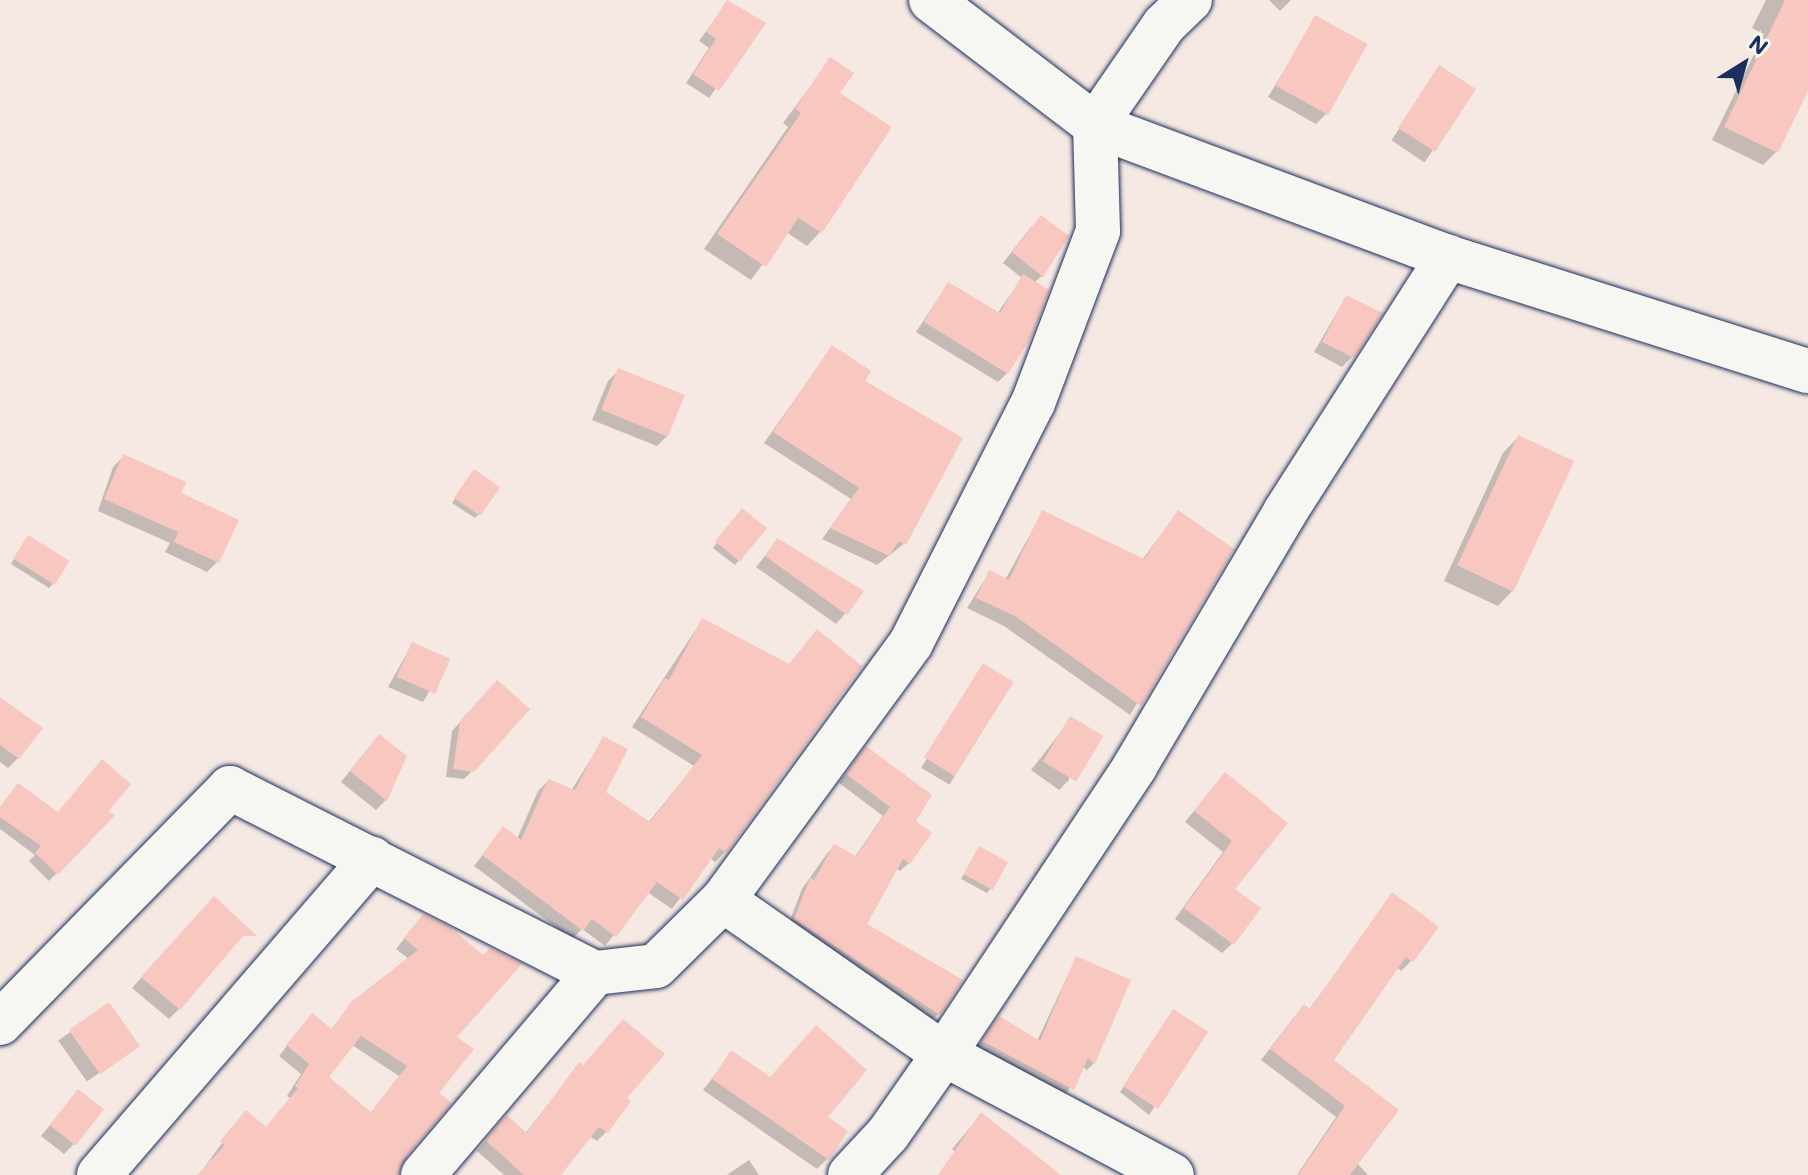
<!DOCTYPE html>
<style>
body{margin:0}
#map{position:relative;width:1808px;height:1175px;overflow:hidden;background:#f6e8e3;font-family:Mali,sans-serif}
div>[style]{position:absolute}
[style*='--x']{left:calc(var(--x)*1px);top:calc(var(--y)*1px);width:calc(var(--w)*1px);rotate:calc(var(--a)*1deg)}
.shadow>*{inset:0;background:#0003;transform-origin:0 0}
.building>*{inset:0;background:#f7c7c0;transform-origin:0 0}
.roads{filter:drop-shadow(0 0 2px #1b2f5e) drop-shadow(0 0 2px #1b2f5e)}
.minor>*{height:44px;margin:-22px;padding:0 22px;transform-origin:22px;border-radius:22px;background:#f6f6f2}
span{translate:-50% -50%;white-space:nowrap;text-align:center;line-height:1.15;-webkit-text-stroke:8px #f6f6f2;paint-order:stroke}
.north{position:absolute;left:1704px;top:24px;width:80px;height:80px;-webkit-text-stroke:6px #f6f6f2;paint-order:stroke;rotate:37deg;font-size:22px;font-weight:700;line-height:32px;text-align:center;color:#1b2f5e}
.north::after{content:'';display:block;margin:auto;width:28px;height:36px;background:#1b2f5e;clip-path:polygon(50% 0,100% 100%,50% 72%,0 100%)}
</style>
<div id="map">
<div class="shadow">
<i style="clip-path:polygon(1269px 0,1291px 0,1280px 11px)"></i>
<i style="clip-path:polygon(1766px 0,1808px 0,1808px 83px,1776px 152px,1763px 165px,1712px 140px,1764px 34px,1752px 28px)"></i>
<i style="clip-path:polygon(728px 1px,763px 23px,709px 98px,686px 83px,709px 48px,699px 41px)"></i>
<i style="clip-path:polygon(1316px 18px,1326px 114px,1316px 124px,1268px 97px)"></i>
<i style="clip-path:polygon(831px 59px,837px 94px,889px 128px,820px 232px,807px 246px,786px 232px,751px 280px,704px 249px,788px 127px,783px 123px)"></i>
<i style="left:1440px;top:68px;width:40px;height:87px;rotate:34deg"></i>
<i style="clip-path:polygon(1031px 227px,1042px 276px,1034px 283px,1007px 373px,998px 382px,916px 332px,948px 284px,997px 314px,1022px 278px,1003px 263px)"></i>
<i style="clip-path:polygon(1346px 297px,1352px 357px,1342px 367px,1314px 352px)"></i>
<i style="clip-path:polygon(832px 347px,862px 382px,905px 543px,877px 565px,822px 539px,851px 499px,764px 443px)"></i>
<i style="clip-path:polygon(618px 371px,667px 436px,657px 446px,592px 420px,608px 381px)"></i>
<i style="clip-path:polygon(1518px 437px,1513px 590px,1498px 606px,1444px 581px,1503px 453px)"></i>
<i style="clip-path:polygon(124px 456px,178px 494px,218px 561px,207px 572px,165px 552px,170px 543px,98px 511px,113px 467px)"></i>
<i style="clip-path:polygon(470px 476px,479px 514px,475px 518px,452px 503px)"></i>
<i style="clip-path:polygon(1178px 512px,1232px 549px,1130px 715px,1004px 626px,967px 608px,989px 573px,1005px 580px,1042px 513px,1142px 560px)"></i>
<i style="clip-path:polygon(738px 516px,739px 560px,735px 565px,713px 548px)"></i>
<i style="clip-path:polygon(778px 540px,846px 613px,836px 624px,756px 567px)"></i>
<i style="clip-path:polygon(24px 542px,53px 584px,49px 588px,11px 564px)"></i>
<i style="clip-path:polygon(702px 620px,788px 665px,859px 666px,725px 852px,715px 862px,710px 858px,672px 909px,647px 892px,605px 946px,582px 929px,572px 939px,474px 866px,503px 829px,517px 839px,538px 791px,548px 781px,571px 791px,604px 738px,603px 793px,648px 823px,694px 766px,632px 727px)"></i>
<i style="clip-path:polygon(412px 644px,448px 660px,423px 702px,388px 687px)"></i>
<i style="left:983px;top:665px;width:33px;height:120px;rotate:31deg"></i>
<i style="clip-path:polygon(489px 691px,472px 771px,464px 779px,446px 777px,452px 731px)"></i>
<i style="clip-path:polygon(0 704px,18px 758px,8px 768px,0 762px)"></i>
<i style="clip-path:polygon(1071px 719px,1069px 780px,1059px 790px,1031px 770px)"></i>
<i style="clip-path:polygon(369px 747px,386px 800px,376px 810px,341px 782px)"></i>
<i style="clip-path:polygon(858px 757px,913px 822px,909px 863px,900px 871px,896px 868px,864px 925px,939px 1013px,930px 1022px,787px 928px,802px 889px,826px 855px,834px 846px,854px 858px,883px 816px,839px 783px)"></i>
<i style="clip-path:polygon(18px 785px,57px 814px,112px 815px,49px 881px,29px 861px,35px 855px,0 829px,0 807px)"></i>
<i style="clip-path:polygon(1215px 785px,1285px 823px,1232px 889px,1233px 943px,1222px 953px,1175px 919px,1223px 852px,1185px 822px)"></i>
<i style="clip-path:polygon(979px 849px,991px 888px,987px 893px,961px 879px)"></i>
<i style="clip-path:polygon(1393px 895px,1436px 927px,1411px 961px,1401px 971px,1397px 967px,1331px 1061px,1397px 1110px,1357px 1163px,1368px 1175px,1297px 1175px,1336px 1117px,1261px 1060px,1294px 1017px,1304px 1007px,1308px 1011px)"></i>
<i style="clip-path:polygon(204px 909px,179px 1009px,169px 1019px,132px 988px)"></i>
<i style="clip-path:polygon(evenodd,414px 926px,454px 1037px,437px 1094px,398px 1175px,199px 1175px,237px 1122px,266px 1129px,290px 1098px,287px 1096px,301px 1074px,279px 1056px,303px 1025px,330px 1031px,352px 1003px,409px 959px,396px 949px,414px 926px,352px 1045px,399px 1076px,370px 1114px,326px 1077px,352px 1045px)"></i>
<i style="clip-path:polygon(1076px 958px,1129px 981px,1094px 1063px,1087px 1070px,1082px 1066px,1065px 1096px,977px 1049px,992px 1026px,1037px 1041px)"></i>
<i style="left:109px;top:1005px;width:50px;height:62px;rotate:55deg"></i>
<i style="clip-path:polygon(1169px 1017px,1205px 1033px,1149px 1115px,1120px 1092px)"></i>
<i style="clip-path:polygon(732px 1053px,825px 1117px,827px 1159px,817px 1169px,703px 1090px)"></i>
<i style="clip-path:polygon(579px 1065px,606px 1132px,597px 1141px,589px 1136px,559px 1175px,504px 1175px,477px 1151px,497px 1128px,525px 1134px)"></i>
<i style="clip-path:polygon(69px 1102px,74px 1144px,64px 1154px,41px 1136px)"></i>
<i style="clip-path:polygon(981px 1115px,1023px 1175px,939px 1175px,956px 1152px,952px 1149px)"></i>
<i style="clip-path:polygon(749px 1160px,759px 1175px,727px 1175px)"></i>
</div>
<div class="building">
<i style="clip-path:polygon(727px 0,766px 23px,719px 91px,693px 74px,716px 39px,706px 32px)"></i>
<i style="clip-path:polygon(1785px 0,1808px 0,1808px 91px,1778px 153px,1724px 127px)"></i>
<i style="left:1315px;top:15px;width:60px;height:81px;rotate:29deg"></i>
<i style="clip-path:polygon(830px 57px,854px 73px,840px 93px,892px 127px,822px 233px,798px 218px,766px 267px,717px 234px,801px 113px,795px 109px)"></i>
<i style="left:1439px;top:65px;width:44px;height:75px;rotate:33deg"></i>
<i style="clip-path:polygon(1041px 215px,1069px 236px,1043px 277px,1012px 252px)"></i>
<i style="clip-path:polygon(1023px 274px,1049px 290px,1032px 336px,1008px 374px,924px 322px,948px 282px,1000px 313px)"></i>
<i style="clip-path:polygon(1346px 295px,1383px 313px,1354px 358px,1322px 342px)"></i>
<i style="clip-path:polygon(832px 345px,871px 371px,865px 381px,963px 438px,906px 545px,899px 541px,889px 556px,830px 528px,859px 488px,773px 432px)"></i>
<i style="left:618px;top:368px;width:72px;height:45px;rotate:22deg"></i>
<i style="left:1518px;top:435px;width:62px;height:144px;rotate:25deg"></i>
<i style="clip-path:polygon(123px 454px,186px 482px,181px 493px,239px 520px,219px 563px,174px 542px,178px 532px,104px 499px)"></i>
<i style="left:474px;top:469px;width:32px;height:35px;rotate:35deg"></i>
<i style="left:742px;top:508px;width:32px;height:43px;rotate:39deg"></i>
<i style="clip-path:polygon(1042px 510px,1144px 559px,1178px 510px,1234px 549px,1141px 706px,1015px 616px,976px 598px,989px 570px,1009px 580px)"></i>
<i style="left:28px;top:535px;width:49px;height:28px;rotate:32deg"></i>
<i style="clip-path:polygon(777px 538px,864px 591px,847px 615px,765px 556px)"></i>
<i style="clip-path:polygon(702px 618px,789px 664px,817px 629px,862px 666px,726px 853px,719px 848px,683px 900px,657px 882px,616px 937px,592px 919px,583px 931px,482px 855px,503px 826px,521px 840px,548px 779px,575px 790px,603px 736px,628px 749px,606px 792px,650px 822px,702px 755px,641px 717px,665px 678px,669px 680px)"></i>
<i style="left:412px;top:642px;width:42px;height:38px;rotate:24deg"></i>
<i style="left:983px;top:663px;width:36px;height:111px;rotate:32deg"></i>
<i style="clip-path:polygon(497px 680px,530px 709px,474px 772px,453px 769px,460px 721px)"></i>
<i style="clip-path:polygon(0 697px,43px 728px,19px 759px,0 745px)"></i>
<i style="left:1070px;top:716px;width:39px;height:53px;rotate:31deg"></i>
<i style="clip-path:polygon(379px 734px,407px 756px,387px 801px,350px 771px)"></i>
<i style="clip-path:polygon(866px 746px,932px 795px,916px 821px,932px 833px,910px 864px,903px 859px,867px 924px,963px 980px,940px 1015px,794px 919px,810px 878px,814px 880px,834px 844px,856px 856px,890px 807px,846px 774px)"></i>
<i style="clip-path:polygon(102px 759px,131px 784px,108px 812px,115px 815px,58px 875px,35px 853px,41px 846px,0 817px,0 807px,18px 783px,58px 812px)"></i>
<i style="clip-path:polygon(1225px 772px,1288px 823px,1235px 889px,1261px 908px,1234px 945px,1184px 908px,1232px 841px,1194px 811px)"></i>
<i style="left:979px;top:846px;width:33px;height:32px;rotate:29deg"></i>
<i style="clip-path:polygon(1392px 892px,1439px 927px,1413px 962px,1406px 957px,1334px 1060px,1399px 1110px,1350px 1175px,1298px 1175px,1345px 1106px,1270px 1049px,1304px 1004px,1310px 1009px)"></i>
<i style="clip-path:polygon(214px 896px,257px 936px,243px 936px,180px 1010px,141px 977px)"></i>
<i style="clip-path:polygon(evenodd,423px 914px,451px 928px,483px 955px,490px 948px,522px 964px,457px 1037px,474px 1049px,439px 1093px,452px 1103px,404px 1159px,399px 1175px,197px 1175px,225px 1145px,220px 1141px,246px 1110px,266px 1127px,298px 1088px,295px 1086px,309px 1064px,286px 1045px,312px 1013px,332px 1029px,351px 1002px,418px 950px,404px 938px,423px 914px,361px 1036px,407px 1066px,371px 1112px,329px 1077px,361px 1036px)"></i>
<i style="clip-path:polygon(1076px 956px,1131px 980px,1095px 1064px,1088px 1058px,1074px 1090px,982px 1041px,999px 1016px,1040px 1041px)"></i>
<i style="left:109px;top:1002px;width:54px;height:49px;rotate:55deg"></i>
<i style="left:1173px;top:1009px;width:42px;height:92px;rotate:33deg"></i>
<i style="clip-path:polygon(623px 1019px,665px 1054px,627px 1098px,631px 1101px,608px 1133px,599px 1127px,561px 1175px,524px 1175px,485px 1140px,507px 1115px,527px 1133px,579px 1062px,583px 1065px)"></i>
<i style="clip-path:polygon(816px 1025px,867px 1070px,828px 1117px,848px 1131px,829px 1160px,712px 1079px,731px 1050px,770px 1077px)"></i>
<i style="left:78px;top:1089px;width:33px;height:46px;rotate:38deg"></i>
<i style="clip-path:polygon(981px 1112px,1061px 1175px,938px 1175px)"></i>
</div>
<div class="roads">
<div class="minor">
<i style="--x:931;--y:0;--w:206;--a:37.3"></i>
<i style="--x:1095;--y:125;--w:377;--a:20.5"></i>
<i style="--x:1448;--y:257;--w:378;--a:17.6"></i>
<i style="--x:723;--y:900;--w:269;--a:34.9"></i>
<i style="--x:944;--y:1054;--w:258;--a:28"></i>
<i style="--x:0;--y:1023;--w:329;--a:-45.6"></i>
<i style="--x:230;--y:788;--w:409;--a:26.9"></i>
<i style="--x:595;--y:973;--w:61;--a:-6.5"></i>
<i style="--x:656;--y:966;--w:94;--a:-44.6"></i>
<i style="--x:723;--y:900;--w:318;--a:-53.8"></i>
<i style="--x:911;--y:643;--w:269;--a:-63.1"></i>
<i style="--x:1033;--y:403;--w:184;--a:-69.3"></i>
<i style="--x:1098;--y:231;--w:106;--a:-91.6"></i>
<i style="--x:1095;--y:125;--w:121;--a:-55.4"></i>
<i style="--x:1164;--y:25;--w:36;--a:-44"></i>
<i style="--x:99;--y:1175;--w:418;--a:-49.2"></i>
<i style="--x:423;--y:1175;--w:265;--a:-49.6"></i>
<i style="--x:850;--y:1175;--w:56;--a:-47.2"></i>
<i style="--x:888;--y:1134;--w:98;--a:-55"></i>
<i style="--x:944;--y:1054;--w:346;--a:-56.4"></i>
<i style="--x:1135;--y:766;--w:295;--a:-59.4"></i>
<i style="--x:1285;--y:512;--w:303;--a:-57.4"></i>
</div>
</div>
<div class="north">N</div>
</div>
